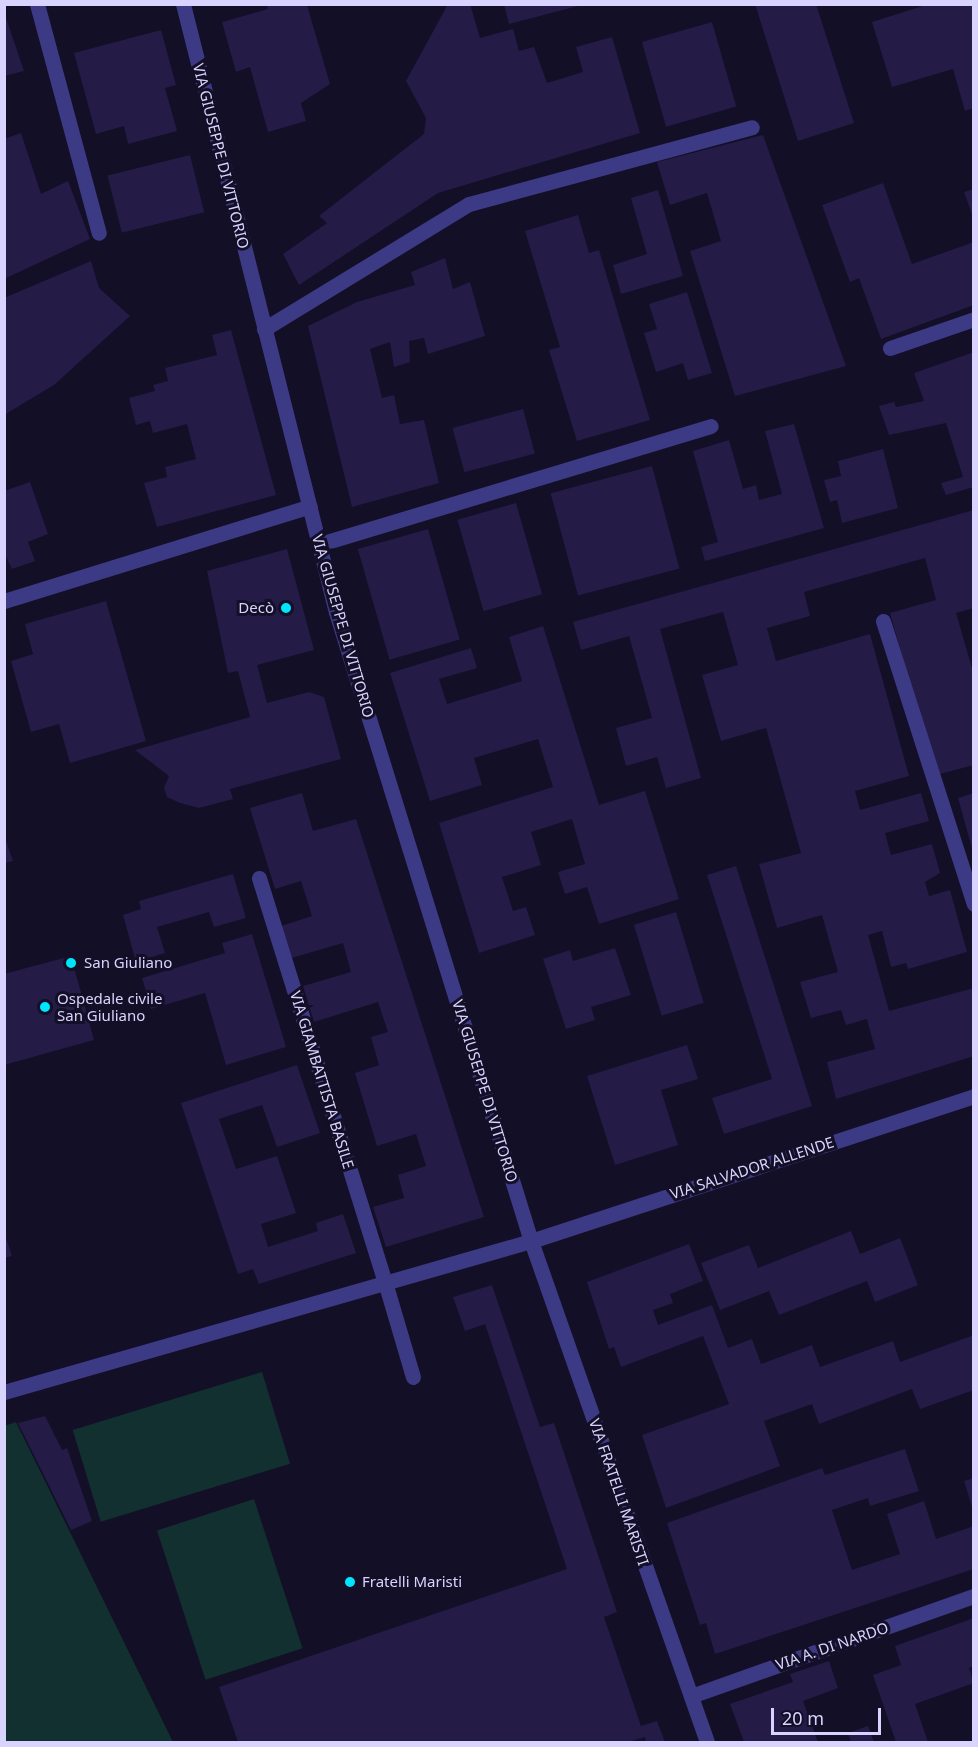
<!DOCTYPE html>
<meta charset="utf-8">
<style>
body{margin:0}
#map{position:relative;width:978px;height:1747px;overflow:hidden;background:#130f26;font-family:"Noto Sans",sans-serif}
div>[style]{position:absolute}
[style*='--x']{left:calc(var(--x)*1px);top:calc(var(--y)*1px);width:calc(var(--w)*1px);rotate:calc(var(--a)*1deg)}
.green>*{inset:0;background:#12302f;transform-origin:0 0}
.building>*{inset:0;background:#241b47;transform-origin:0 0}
.service>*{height:15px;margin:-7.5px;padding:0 7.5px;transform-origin:7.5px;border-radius:7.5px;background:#3d3a85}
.minor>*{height:15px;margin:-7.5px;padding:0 7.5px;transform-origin:7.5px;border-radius:7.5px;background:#3d3a85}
.tertiary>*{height:15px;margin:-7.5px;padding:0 7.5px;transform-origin:7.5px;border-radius:7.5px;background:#3d3a85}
.dots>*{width:16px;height:16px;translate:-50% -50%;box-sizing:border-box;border:3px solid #130f26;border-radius:50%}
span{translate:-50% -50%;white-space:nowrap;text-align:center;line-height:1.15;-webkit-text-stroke:6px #130f26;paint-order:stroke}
.street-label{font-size:15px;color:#d9d4ff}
.poi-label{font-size:15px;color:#d9d4ff}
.right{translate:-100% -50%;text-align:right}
.left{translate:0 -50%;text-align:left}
.frame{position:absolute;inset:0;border:6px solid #d9d4ff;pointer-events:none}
.scale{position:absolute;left:771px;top:1708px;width:110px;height:27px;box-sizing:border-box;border:3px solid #d9d4ff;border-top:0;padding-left:8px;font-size:18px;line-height:21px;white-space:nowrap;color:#d9d4ff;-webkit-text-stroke:4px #130f26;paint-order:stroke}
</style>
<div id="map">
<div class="green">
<i style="left:262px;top:1372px;width:96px;height:198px;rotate:73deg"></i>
<i style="clip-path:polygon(16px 1422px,173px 1742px,5px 1742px,4px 1426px)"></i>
<i style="left:254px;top:1499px;width:157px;height:102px;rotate:72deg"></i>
</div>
<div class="building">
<i style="clip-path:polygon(448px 4px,470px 4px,480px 38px,513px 29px,519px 51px,534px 47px,547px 83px,583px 72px,576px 47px,612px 37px,640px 133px,438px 193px,299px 285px,283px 254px,327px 223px,319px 216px,424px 134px,426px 118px,406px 81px)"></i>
<i style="clip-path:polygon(504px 4px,582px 4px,582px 5px,509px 24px)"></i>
<i style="clip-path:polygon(755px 4px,816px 4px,854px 123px,798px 141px)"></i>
<i style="clip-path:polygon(929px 4px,974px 4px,974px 108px,965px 111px,953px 69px,892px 87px,872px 22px)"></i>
<i style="clip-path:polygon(267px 5px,307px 5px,330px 84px,301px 103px,306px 121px,268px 132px,250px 67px,236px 72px,222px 22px,268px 9px)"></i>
<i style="clip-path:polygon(4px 12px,24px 71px,4px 76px)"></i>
<i style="left:712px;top:22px;width:88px;height:73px;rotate:74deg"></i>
<i style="clip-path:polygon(161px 30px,176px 85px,165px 88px,177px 131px,128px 144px,124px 126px,96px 134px,74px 53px)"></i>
<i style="clip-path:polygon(21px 133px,41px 194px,68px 181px,90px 239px,4px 279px,4px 139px)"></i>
<i style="clip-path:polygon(763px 135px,846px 366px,735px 396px,690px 251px,721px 241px,707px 193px,670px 205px,657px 162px)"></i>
<i style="left:190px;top:155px;width:59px;height:85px;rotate:76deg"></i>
<i style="clip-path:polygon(883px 183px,912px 264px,974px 242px,974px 305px,881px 339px,859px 278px,850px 282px,822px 205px)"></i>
<i style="clip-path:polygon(974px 189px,974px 217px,973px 217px,964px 192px)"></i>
<i style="clip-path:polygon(658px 190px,683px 276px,621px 294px,613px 265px,647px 254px,631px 198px)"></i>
<i style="clip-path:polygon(578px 215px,589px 253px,599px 250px,650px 420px,577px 441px,549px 350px,560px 347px,525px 231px)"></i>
<i style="clip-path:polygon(445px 258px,453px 289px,470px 282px,485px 336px,428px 354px,424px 338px,409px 341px,410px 362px,394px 367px,390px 342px,370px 349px,382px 398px,394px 395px,400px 424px,424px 420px,439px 483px,352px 507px,308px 326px,357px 302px,415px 285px,411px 272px)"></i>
<i style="clip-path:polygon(91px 261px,99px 288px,130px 316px,54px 385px,4px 415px,4px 298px)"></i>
<i style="clip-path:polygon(687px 292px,712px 373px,688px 380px,683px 363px,656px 372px,644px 333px,657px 329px,649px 304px)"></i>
<i style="clip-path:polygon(231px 330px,276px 495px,157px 527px,144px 483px,167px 477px,165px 467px,196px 459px,187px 424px,153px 433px,150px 421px,136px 425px,129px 398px,155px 391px,153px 385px,168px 381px,165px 368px,217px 355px,212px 335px)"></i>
<i style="clip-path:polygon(974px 352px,974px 487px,946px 495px,941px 483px,963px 477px,946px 423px,889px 435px,879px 406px,894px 402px,896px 407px,924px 401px,914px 373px)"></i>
<i style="left:523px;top:409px;width:46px;height:73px;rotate:75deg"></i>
<i style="clip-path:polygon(794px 424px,824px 528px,705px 561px,701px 547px,718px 542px,693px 451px,729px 440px,743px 489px,756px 485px,759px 500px,782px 494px,765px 431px)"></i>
<i style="clip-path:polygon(883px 449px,898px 508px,842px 523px,837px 500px,830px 502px,824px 480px,841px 476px,838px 461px)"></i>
<i style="left:652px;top:466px;width:106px;height:105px;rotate:75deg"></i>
<i style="clip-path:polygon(30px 482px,48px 534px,28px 542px,35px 561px,12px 569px,4px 553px,4px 491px)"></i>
<i style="left:516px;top:503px;width:95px;height:61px;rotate:74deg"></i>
<i style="clip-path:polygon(974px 510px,974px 608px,956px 613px,974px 675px,974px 765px,936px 775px,890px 613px,936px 600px,925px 558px,804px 592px,810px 616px,767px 628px,776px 661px,870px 634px,909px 776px,855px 791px,860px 810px,921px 793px,929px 821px,885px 833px,891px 855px,932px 844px,940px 873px,925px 882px,929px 896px,950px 890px,967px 952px,908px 969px,906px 963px,891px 967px,882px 931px,868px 935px,889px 1011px,974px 988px,974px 1056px,836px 1099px,827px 1062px,875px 1049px,867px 1019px,846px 1025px,841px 1010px,811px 1018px,800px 982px,838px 972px,822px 915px,777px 928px,759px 864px,801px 853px,766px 728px,721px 741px,702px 675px,738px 665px,723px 612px,660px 629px,701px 778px,666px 788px,657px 757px,626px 766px,616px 728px,652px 718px,629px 636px,581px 650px,573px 622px)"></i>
<i style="left:428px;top:529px;width:115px;height:73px;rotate:74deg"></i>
<i style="clip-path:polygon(287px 549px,314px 650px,257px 665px,267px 703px,309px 692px,324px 697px,341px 759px,230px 789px,233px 799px,199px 808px,180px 803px,167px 797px,164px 788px,169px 776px,135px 750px,250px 717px,238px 671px,228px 673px,207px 571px)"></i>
<i style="clip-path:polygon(106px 601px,146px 741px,70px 763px,59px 724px,31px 732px,11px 661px,33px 654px,25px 624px)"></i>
<i style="clip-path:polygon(543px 626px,599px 805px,645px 791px,679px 899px,599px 924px,587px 887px,565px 894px,558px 872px,585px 864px,572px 819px,531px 832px,541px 865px,502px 877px,513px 911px,526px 907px,535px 935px,479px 953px,439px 823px,553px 787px,538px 739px,474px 758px,482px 785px,430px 801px,390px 673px,471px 648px,477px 668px,439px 679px,447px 704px,522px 681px,509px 637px)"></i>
<i style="clip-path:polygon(302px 793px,313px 831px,356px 819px,484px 1217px,386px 1247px,373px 1207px,404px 1198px,398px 1175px,426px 1166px,416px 1134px,377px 1146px,355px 1073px,379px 1065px,371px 1037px,388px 1032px,378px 1002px,314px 1022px,303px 986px,351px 972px,343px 943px,288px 959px,278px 927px,312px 916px,301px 881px,275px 889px,250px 808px)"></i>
<i style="clip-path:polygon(974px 793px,974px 852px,973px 852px,958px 798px)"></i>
<i style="clip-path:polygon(4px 835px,13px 861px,4px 863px)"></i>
<i style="clip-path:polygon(736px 866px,812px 1106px,724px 1134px,712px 1098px,772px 1079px,707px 875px)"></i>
<i style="clip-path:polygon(233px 874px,246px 918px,214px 927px,209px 912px,157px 927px,165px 953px,136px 962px,123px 915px,141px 909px,139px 901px)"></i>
<i style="left:676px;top:912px;width:95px;height:44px;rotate:73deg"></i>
<i style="clip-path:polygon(252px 934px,286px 1047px,226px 1065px,205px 993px,151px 1009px,142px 978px,225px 953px,222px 943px)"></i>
<i style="clip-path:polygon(615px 948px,631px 995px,591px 1007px,595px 1020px,566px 1029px,543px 959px,570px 950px,573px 961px)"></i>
<i style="clip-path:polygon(71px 956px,94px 1040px,4px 1065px,4px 974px)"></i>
<i style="clip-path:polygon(687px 1045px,698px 1079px,661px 1090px,678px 1145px,615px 1165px,587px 1076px)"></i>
<i style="clip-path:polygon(297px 1065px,320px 1133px,277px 1147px,262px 1105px,219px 1119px,236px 1169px,277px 1156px,296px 1213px,261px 1224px,268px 1247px,318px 1231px,316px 1223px,343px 1214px,356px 1253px,259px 1284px,253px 1269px,238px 1274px,181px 1103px)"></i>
<i style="clip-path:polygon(851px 1231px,860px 1254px,900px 1238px,918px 1285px,875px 1302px,867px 1281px,779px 1315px,769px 1291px,720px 1310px,701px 1263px,749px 1245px,758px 1268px)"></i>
<i style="clip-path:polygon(4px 1232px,12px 1256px,4px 1258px)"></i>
<i style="clip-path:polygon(689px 1244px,703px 1281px,670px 1294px,673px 1303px,653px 1310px,658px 1325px,712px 1305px,728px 1348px,752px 1339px,761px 1364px,812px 1345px,820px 1367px,893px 1341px,900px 1362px,974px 1335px,974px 1390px,920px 1409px,912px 1389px,819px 1424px,812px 1404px,764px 1421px,780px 1466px,666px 1508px,642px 1435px,729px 1404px,703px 1336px,621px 1367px,614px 1347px,609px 1349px,587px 1282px)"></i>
<i style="clip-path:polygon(492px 1285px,540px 1427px,554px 1423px,617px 1612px,604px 1617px,641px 1726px,657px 1721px,665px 1742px,646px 1742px,645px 1737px,628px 1742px,238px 1742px,219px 1687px,567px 1569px,485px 1324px,465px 1331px,453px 1297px)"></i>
<i style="clip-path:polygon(45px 1416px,62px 1450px,67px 1448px,92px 1521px,71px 1530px,18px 1423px)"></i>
<i style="clip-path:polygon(905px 1449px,919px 1491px,870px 1506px,868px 1498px,832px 1510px,852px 1570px,900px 1554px,887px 1514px,924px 1501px,936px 1539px,974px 1526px,974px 1569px,715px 1654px,706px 1623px,700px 1625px,667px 1523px,822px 1468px,825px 1475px)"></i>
<i style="clip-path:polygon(974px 1478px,974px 1510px,973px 1510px,964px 1481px)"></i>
<i style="clip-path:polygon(974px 1618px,974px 1666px,969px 1668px,974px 1683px,915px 1704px,928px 1742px,896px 1742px,873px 1675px,901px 1665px,895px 1646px)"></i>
<i style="clip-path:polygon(829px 1661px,838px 1688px,803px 1701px,818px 1742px,744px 1742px,730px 1704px,793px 1682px,790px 1674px)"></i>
<i style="clip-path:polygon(868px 1726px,874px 1742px,851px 1742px,848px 1733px)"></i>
</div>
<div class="service">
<i style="--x:385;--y:1282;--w:99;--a:73.6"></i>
</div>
<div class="minor">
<i style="--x:37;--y:4;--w:237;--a:74.9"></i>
<i style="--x:264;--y:329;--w:240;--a:-31.4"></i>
<i style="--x:469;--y:204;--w:293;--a:-15.2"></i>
<i style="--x:890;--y:348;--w:89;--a:-19"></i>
<i style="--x:320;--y:544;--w:408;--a:-16.8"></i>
<i style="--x:4;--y:601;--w:320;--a:-17.2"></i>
<i style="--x:883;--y:621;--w:297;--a:72.2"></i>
<i style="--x:259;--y:878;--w:423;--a:72.7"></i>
<i style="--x:4;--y:1392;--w:548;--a:-15.99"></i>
<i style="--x:531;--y:1241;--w:466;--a:-18.1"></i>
<i style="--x:691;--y:1696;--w:300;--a:-19.5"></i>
</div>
<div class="tertiary">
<i style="--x:183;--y:4;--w:627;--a:75.88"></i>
<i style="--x:336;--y:612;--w:659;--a:72.78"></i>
<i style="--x:531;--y:1241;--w:531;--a:70.64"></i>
</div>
<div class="dots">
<i style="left:286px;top:608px;background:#00e5ff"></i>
<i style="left:71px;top:963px;background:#00e5ff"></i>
<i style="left:45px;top:1007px;background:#00e5ff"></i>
<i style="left:350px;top:1582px;background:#00e5ff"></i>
</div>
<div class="street-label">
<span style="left:221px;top:156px;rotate:76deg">VIA GIUSEPPE DI VITTORIO</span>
<span style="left:343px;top:626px;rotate:74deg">VIA GIUSEPPE DI VITTORIO</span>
<span style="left:322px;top:1080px;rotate:73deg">VIA GIAMBATTISTA BASILE</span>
<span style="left:485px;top:1091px;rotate:73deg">VIA GIUSEPPE DI VITTORIO</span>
<span style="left:752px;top:1168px;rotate:-18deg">VIA SALVADOR ALLENDE</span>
<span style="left:619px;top:1492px;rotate:71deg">VIA FRATELLI MARISTI</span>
<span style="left:832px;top:1646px;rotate:-19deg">VIA A. DI NARDO</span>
</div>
<div class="poi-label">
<span class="right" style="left:274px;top:608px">Decò</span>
<span class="left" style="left:84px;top:963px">San Giuliano</span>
<span class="left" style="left:57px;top:1007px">Ospedale civile<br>San Giuliano</span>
<span class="left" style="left:362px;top:1582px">Fratelli Maristi</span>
</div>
<div class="frame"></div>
<div class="scale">20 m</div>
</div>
